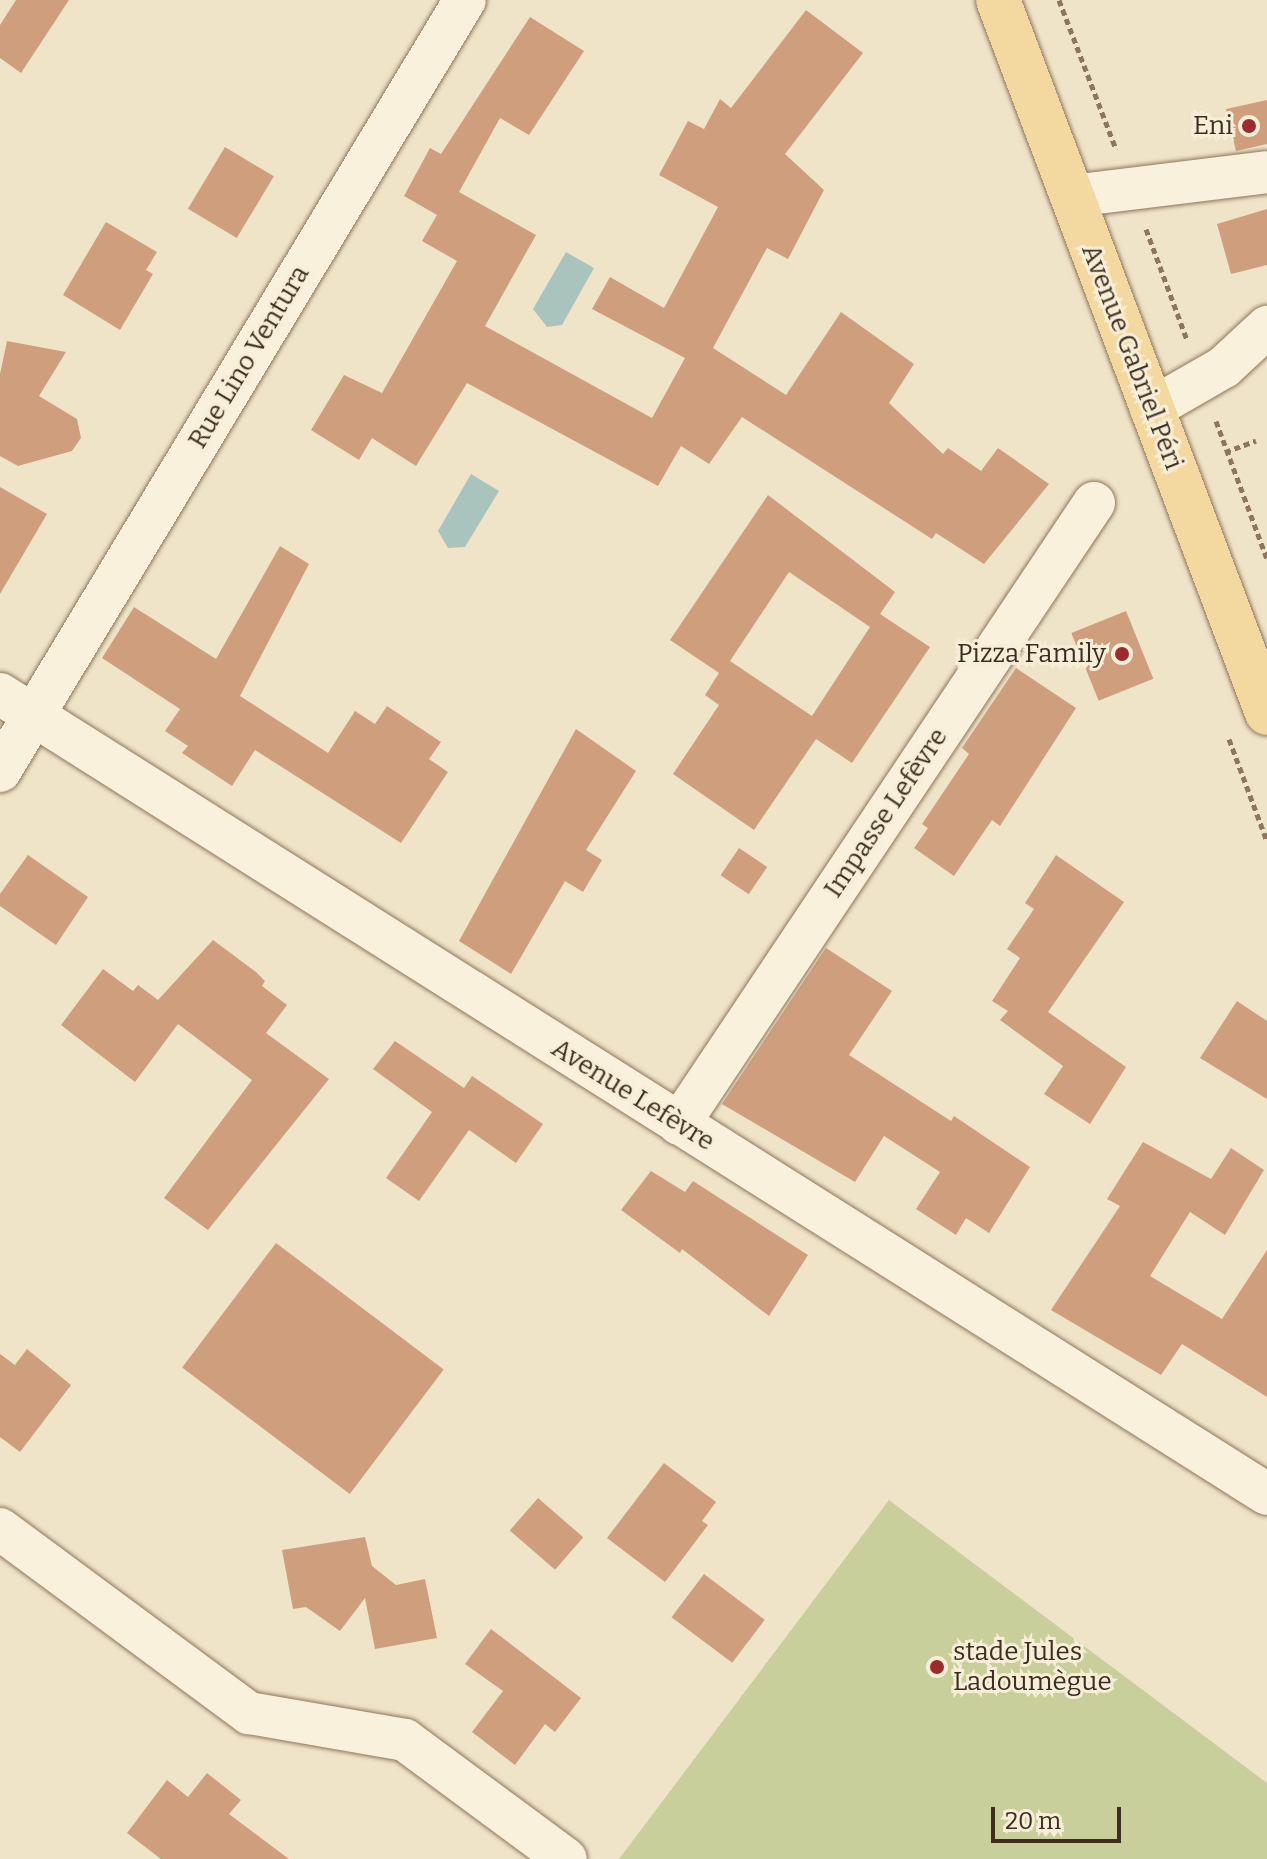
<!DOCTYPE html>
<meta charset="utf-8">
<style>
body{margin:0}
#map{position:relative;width:1267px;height:1859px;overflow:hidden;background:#f0e4c8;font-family:Bitter,serif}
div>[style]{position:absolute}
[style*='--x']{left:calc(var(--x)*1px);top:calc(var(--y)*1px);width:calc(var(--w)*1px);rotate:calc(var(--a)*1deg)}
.green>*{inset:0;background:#c9cf9b}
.water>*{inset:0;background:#a9c4bc}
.building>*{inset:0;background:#cf9f7d;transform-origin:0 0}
.path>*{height:5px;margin-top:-2.5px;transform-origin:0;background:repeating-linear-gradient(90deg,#8d765c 0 6px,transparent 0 10px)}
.roads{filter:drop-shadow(0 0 2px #8d765c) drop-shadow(0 0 2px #8d765c)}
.minor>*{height:42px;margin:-21px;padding:0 21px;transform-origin:21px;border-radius:21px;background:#faf1dc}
.major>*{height:44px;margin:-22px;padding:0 22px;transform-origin:22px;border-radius:22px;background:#f3d9a0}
.dots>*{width:22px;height:22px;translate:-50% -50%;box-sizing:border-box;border:4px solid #f7eed8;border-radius:50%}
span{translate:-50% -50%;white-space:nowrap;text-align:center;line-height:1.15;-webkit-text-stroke:6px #f7eed8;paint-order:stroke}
.poi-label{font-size:26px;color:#3d2e20}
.right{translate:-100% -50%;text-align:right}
.left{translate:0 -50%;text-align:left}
.street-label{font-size:26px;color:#3d2e20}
.scale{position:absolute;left:991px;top:1807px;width:130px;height:36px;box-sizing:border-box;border:4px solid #3d2e20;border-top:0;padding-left:10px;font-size:24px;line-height:28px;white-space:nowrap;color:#3d2e20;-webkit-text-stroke:6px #f7eed8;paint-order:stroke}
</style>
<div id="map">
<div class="green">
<i style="clip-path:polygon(889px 1500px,1267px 1783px,1267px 1859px,619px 1859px)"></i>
</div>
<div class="water">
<i style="clip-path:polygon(566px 252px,594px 268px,562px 325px,547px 327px,533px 309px)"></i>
<i style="clip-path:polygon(471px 474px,499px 491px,465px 547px,448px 548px,438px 531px)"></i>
</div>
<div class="building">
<i style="clip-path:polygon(16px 0,69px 0,21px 73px,0 58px,0 25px)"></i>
<i style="clip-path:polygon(806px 10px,863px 53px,785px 154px,824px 190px,788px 259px,767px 248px,713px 348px,786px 395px,841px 312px,914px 364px,889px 403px,943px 454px,948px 448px,981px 471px,998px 448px,1049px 484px,984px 564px,936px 533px,932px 539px,742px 417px,709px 464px,681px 446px,658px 486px,467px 383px,416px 466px,372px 438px,359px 460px,311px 430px,344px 375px,382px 393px,457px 261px,422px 241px,437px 215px,404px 196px,430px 148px,441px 154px,530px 17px,584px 51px,529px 135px,500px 118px,459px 192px,536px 235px,485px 326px,652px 418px,685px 358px,592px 309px,610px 277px,664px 308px,718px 207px,659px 175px,688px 121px,704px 129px,720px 99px,731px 108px)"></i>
<i style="clip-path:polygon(1267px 100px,1267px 144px,1236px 151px,1226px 109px)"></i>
<i style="left:225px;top:147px;width:57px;height:72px;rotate:31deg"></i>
<i style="clip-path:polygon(1267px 209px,1267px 265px,1231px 274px,1217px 224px)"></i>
<i style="clip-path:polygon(106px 222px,157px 252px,146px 270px,153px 274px,120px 330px,63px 295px)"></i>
<i style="clip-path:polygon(7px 341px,66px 352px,39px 396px,77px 419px,81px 438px,72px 451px,18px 466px,0 456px,0 374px)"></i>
<i style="clip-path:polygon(0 487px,47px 514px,0 594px)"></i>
<i style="clip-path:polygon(evenodd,768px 495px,895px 592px,880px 614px,930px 647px,852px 763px,816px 739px,754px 830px,673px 774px,719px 705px,705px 695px,719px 673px,670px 640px,768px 495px,789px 572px,870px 627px,812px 716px,730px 661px,789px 572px)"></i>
<i style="clip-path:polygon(280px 546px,309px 564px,240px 696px,328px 753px,355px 711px,375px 724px,387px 706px,441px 742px,429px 759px,448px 772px,401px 843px,255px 750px,232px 786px,182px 753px,188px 746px,165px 731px,180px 709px,102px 658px,134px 607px,216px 659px)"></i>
<i style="left:1126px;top:611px;width:73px;height:59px;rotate:68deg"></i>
<i style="clip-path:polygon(1016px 668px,1076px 708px,1000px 826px,992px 820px,954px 876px,914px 848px,928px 828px,922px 824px,969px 754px,962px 748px)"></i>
<i style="clip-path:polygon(576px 729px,636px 771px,586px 850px,602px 860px,583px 892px,565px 881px,511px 974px,459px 941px)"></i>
<i style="left:739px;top:848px;width:34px;height:33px;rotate:34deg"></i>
<i style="clip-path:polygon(28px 855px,88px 897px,56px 945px,0 906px,0 894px)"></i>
<i style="clip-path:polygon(1056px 855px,1124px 902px,1048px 1012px,1126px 1067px,1090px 1124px,1044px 1094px,1063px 1066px,1000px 1020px,1008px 1011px,992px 1001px,1020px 958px,1007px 949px,1034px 909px,1025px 903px)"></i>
<i style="clip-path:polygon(213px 940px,256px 972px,265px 981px,262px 986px,287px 1005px,266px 1033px,329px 1079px,208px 1230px,164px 1198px,252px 1080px,178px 1024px,135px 1082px,61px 1025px,103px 969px,133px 991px,138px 985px,158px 1000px)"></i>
<i style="clip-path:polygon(826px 948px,892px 991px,849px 1055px,951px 1121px,954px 1116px,1030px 1167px,989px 1233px,966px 1218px,956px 1235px,916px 1209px,940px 1172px,884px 1136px,855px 1182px,722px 1104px)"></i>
<i style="clip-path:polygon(1237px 1001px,1267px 1021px,1267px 1099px,1200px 1058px)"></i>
<i style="clip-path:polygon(395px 1041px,464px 1088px,472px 1076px,543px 1124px,516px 1163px,469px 1130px,419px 1201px,386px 1178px,432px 1112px,373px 1069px)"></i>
<i style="clip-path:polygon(1143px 1142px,1211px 1179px,1231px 1148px,1264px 1170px,1225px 1235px,1190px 1212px,1150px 1276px,1222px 1319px,1267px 1250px,1267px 1397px,1182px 1344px,1161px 1375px,1051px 1310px,1120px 1206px,1107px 1199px)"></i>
<i style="clip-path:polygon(651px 1171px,685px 1192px,693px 1181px,808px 1255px,769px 1316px,682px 1249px,680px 1253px,621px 1210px)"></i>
<i style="left:276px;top:1243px;width:210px;height:156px;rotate:37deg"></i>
<i style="clip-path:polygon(27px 1349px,71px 1385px,20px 1452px,0 1437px,0 1354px,15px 1365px)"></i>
<i style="clip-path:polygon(664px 1463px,716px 1502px,702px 1521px,708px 1525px,665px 1582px,607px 1538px)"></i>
<i style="left:538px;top:1498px;width:60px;height:43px;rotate:41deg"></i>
<i style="clip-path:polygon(365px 1537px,372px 1566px,396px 1585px,425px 1579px,437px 1638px,375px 1649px,365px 1598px,340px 1631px,306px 1607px,293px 1609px,282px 1550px)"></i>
<i style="left:704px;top:1574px;width:76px;height:54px;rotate:37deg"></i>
<i style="clip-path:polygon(491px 1629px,581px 1698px,555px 1732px,545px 1724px,515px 1765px,472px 1732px,503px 1691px,465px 1664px)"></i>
<i style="clip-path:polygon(207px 1773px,241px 1800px,229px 1814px,289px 1859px,161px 1859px,127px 1833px,167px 1780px,188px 1797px)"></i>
</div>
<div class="path">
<i style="--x:1059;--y:0;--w:160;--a:69.1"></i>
<i style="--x:1146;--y:229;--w:118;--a:69.7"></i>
<i style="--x:1216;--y:421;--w:147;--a:69.7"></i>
<i style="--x:1225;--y:452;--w:33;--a:-20"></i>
<i style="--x:1229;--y:739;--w:109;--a:69.6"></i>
</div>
<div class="roads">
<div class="minor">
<i style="--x:1072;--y:196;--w:196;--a:-7"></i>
<i style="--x:1151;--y:409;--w:84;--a:-29.9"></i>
<i style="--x:1224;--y:367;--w:59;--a:-42.9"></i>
<i style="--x:0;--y:694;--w:1498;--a:32.27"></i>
<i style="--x:0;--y:771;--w:900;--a:-58.91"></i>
<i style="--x:679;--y:1124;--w:747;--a:-56.25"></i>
<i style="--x:0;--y:1529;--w:310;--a:36.5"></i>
<i style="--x:249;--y:1713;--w:158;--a:9.8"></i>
<i style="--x:405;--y:1740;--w:200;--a:36.5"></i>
</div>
<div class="major">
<i style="--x:998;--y:0;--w:762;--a:69.33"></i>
</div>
</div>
<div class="dots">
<i style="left:1249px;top:126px;background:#9e2a2b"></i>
<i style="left:1122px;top:654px;background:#9e2a2b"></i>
<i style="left:937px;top:1667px;background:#9e2a2b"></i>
</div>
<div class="poi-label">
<span class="right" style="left:1233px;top:126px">Eni</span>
<span class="right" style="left:1106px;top:654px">Pizza Family</span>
<span class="left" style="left:953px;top:1667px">stade Jules<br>Ladoumègue</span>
</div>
<div class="street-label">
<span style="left:249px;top:357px;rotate:-59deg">Rue Lino Ventura</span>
<span style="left:1132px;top:357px;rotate:69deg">Avenue Gabriel Péri</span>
<span style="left:886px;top:813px;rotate:-56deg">Impasse Lefèvre</span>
<span style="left:633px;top:1095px;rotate:32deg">Avenue Lefèvre</span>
</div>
<div class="scale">20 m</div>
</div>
